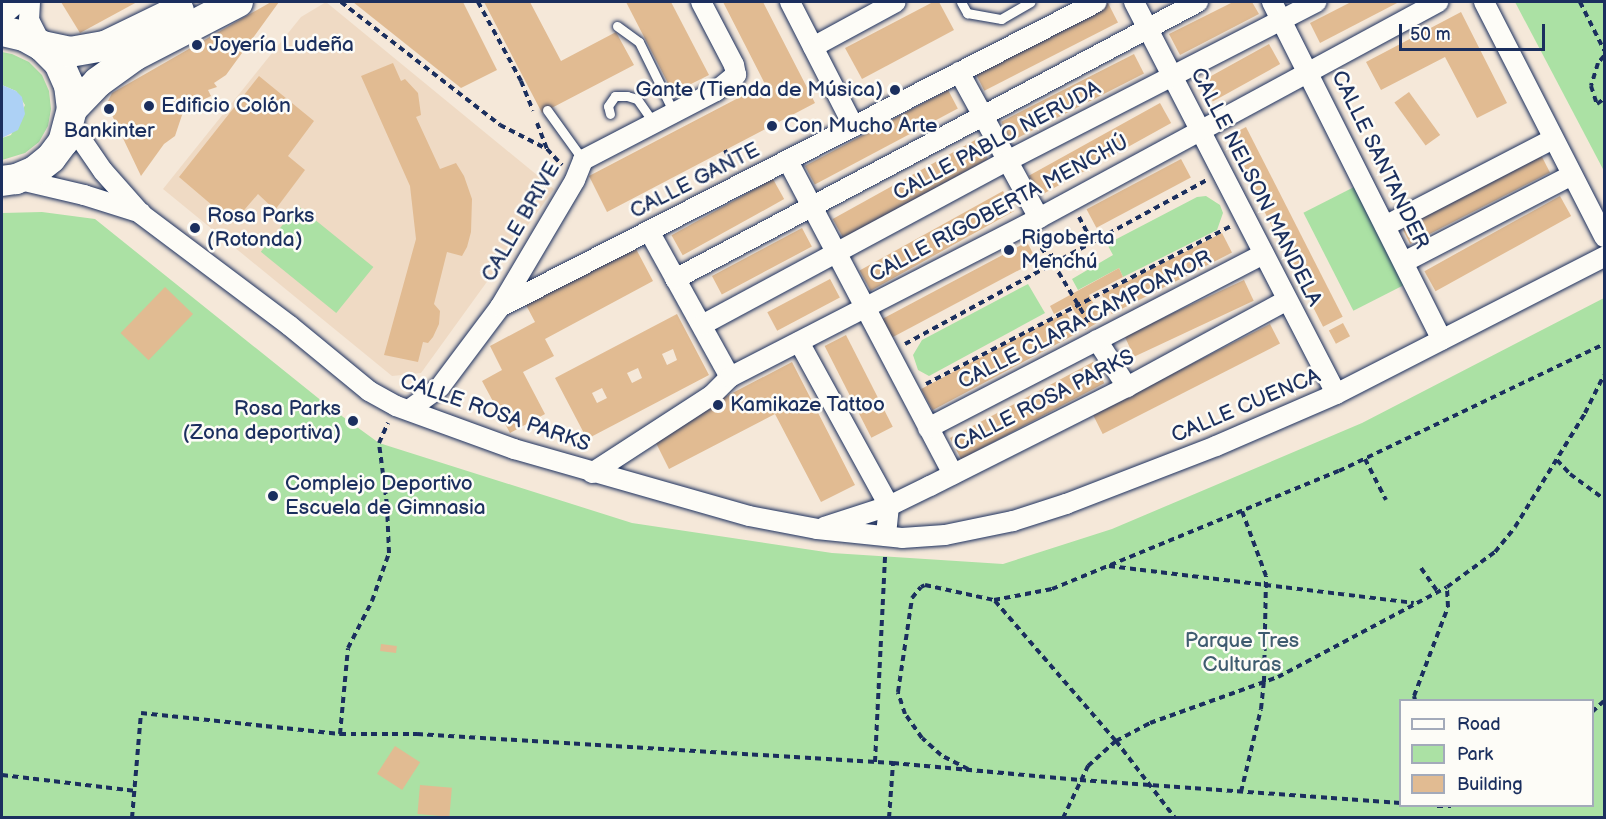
<!DOCTYPE html>
<meta charset="utf-8">
<style>
body{margin:0}
#map{position:relative;width:1606px;height:819px;overflow:hidden;background:#f5e8d9;font-family:"Balsamiq Sans",sans-serif}
div>[style]{position:absolute}
[style*='--x']{left:calc(var(--x)*1px);top:calc(var(--y)*1px);width:calc(var(--w)*1px);rotate:calc(var(--a)*1deg)}
.built>*{inset:0;background:#efdac4}
.green>*{inset:0;background:#abe1a4;transform-origin:0 0}
.water>*{inset:0;background:#add1f5}
.building>*{inset:0;background:#e1bb92;transform-origin:0 0}
.path>*{height:4px;margin-top:-2px;transform-origin:0;background:repeating-linear-gradient(90deg,#1b2f5e 0 6px,transparent 0 10.5px)}
.roads{filter:drop-shadow(0 0 2px #1b2f5e) drop-shadow(0 0 2px #1b2f5e)}
.service>*{height:9px;margin:-4.5px;padding:0 4.5px;transform-origin:4.5px;border-radius:4.5px;background:#fdfcf7}
.minor>*{height:20px;margin:-10px;padding:0 10px;transform-origin:10px;border-radius:10px;background:#fdfcf7}
.primary>*{height:30px;margin:-15px;padding:0 15px;transform-origin:15px;border-radius:15px;background:#fdfcf7}
.dots>*{width:16px;height:16px;translate:-50% -50%;box-sizing:border-box;border:3px solid #fdfcf7;border-radius:50%}
span{translate:-50% -50%;white-space:nowrap;text-align:center;line-height:1.15;-webkit-text-stroke:5px #fdfcf7;paint-order:stroke}
.poi-label{font-size:21px;color:#1b2f5e}
.left{translate:0 -50%;text-align:left}
.right{translate:-100% -50%;text-align:right}
.street-label{font-size:21px;color:#1b2f5e}
.park-label{font-size:21px;color:#3f5c70}
.frame{position:absolute;inset:0;border:3px solid #1b2f5e;pointer-events:none}
.legend{position:absolute;left:1399px;top:699px;width:195px;height:108px;box-sizing:border-box;background:#fdfcf7;border:2px solid #a3aaba;margin:0;padding:8px 10px;list-style:none;font-size:18px;color:#1b2f5e}
.legend li{display:flex;align-items:center;gap:12px;height:30px}
.legend b{width:30px;border:2px solid #a3aaba}
.scale{position:absolute;left:1399px;top:24px;width:146px;height:27px;box-sizing:border-box;border:3px solid #1b2f5e;border-top:0;padding-left:8px;font-size:18px;line-height:21px;white-space:nowrap;color:#1b2f5e;-webkit-text-stroke:4px #fdfcf7;paint-order:stroke}
</style>
<div id="map">
<div class="built">
<i style="clip-path:polygon(326px 2px,554px 189px,421px 373px,392px 376px,163px 189px,301px 17px)"></i>
</div>
<div class="green">
<i style="clip-path:polygon(1515px 2px,1604px 2px,1604px 171px)"></i>
<i style="clip-path:polygon(2px 52px,12px 54px,29px 62px,42px 75px,49px 91px,51px 109px,48px 126px,39px 142px,25px 153px,2px 160px,2px 138px,11px 135px,25px 105px,16px 91px,2px 85px)"></i>
<i style="left:1356px;top:186px;width:110px;height:59px;rotate:63deg"></i>
<i style="clip-path:polygon(1206px 196px,1220px 205px,1223px 213px,1217px 230px,1123px 277px,1119px 268px,1078px 290px,1072px 279px,1113px 255px,1107px 244px,1197px 197px)"></i>
<i style="left:298px;top:206px;width:97px;height:59px;rotate:39deg"></i>
<i style="clip-path:polygon(evenodd,42px 212px,95px 219px,328px 406px,379px 443px,632px 523px,832px 553px,1003px 564px,1112px 529px,1362px 423px,1604px 298px,1604px 817px,2px 817px,2px 213px,42px 212px,1400px 700px,1592px 700px,1592px 806px,1400px 806px,1400px 700px)"></i>
<i style="clip-path:polygon(1028px 284px,1045px 313px,929px 376px,918px 370px,913px 355px,922px 340px)"></i>
</div>
<div class="water">
<i style="clip-path:polygon(2px 85px,16px 91px,22px 97px,25px 114px,18px 130px,2px 138px)"></i>
</div>
<div class="building">
<i style="clip-path:polygon(61px 2px,137px 2px,80px 33px)"></i>
<i style="clip-path:polygon(271px 2px,279px 2px,226px 75px,214px 83px,217px 87px,208px 90px,211px 96px,184px 109px,175px 136px,164px 144px,141px 176px,109px 109px,108px 101px,112px 93px)"></i>
<i style="clip-path:polygon(353px 2px,463px 2px,497px 70px,461px 88px)"></i>
<i style="clip-path:polygon(484px 2px,530px 2px,561px 61px,616px 32px,634px 65px,542px 113px)"></i>
<i style="clip-path:polygon(626px 2px,671px 2px,709px 75px,673px 93px)"></i>
<i style="clip-path:polygon(723px 2px,763px 2px,815px 103px,607px 212px,589px 176px,765px 84px)"></i>
<i style="clip-path:polygon(933px 2px,939px 2px,954px 30px,862px 79px,845px 48px)"></i>
<i style="clip-path:polygon(1233px 2px,1252px 2px,1259px 14px,1180px 55px,1169px 34px)"></i>
<i style="clip-path:polygon(1351px 2px,1399px 2px,1320px 43px,1310px 23px)"></i>
<i style="left:1108px;top:3px;width:22px;height:150px;rotate:63deg"></i>
<i style="clip-path:polygon(1461px 12px,1507px 103px,1477px 118px,1445px 57px,1381px 90px,1366px 62px)"></i>
<i style="left:1269px;top:44px;width:23px;height:77px;rotate:61deg"></i>
<i style="left:1134px;top:54px;width:22px;height:149px;rotate:63deg"></i>
<i style="clip-path:polygon(393px 63px,401px 81px,405px 79px,418px 93px,421px 115px,416px 117px,440px 169px,456px 163px,464px 176px,472px 199px,471px 232px,467px 247px,462px 256px,447px 252px,434px 304px,440px 311px,439px 324px,433px 337px,428px 343px,423px 342px,418px 362px,384px 355px,416px 239px,410px 186px,361px 76px)"></i>
<i style="clip-path:polygon(259px 76px,314px 121px,288px 156px,305px 170px,275px 210px,258px 194px,233px 223px,179px 177px)"></i>
<i style="left:948px;top:90px;width:21px;height:162px;rotate:62deg"></i>
<i style="left:1409px;top:92px;width:53px;height:18px;rotate:54deg"></i>
<i style="left:1160px;top:103px;width:23px;height:150px;rotate:61deg"></i>
<i style="left:1246px;top:127px;width:213px;height:22px;rotate:63deg"></i>
<i style="left:977px;top:139px;width:23px;height:165px;rotate:61deg"></i>
<i style="left:1540px;top:153px;width:22px;height:157px;rotate:63deg"></i>
<i style="left:1181px;top:159px;width:21px;height:107px;rotate:62deg"></i>
<i style="left:773px;top:179px;width:23px;height:116px;rotate:61deg"></i>
<i style="left:1003px;top:191px;width:23px;height:164px;rotate:61deg"></i>
<i style="left:1560px;top:196px;width:23px;height:155px;rotate:61deg"></i>
<i style="left:802px;top:228px;width:21px;height:102px;rotate:62deg"></i>
<i style="left:1222px;top:233px;width:22px;height:135px;rotate:63deg"></i>
<i style="left:1027px;top:242px;width:21px;height:164px;rotate:62deg"></i>
<i style="clip-path:polygon(635px 247px,653px 281px,545px 339px,554px 356px,523px 372px,545px 414px,510px 433px,482px 381px,502px 370px,490px 346px,535px 322px,526px 305px)"></i>
<i style="clip-path:polygon(1119px 268px,1123px 277px,1089px 295px,1102px 320px,1085px 330px,1071px 305px,1054px 314px,1050px 306px)"></i>
<i style="left:830px;top:279px;width:21px;height:71px;rotate:62deg"></i>
<i style="left:1244px;top:280px;width:23px;height:132px;rotate:65deg"></i>
<i style="left:165px;top:287px;width:39px;height:64px;rotate:44deg"></i>
<i style="left:1066px;top:312px;width:24px;height:164px;rotate:62deg"></i>
<i style="clip-path:polygon(evenodd,677px 314px,709px 375px,587px 439px,555px 378px,677px 314px,673px 349px,677px 360px,667px 365px,662px 354px,673px 349px,677px 314px,638px 368px,642px 378px,632px 383px,627px 373px,638px 368px,677px 314px,602px 388px,607px 398px,597px 403px,592px 393px,602px 388px)"></i>
<i style="left:1343px;top:323px;width:15px;height:16px;rotate:62deg"></i>
<i style="left:1270px;top:324px;width:22px;height:199px;rotate:63deg"></i>
<i style="left:846px;top:335px;width:103px;height:24px;rotate:63deg"></i>
<i style="clip-path:polygon(792px 362px,855px 485px,821px 502px,775px 414px,669px 469px,652px 435px)"></i>
<i style="left:1093px;top:362px;width:24px;height:162px;rotate:62deg"></i>
<i style="left:381px;top:644px;width:16px;height:7px;rotate:7deg"></i>
<i style="left:395px;top:746px;width:30px;height:33px;rotate:33deg"></i>
<i style="left:420px;top:785px;width:32px;height:29px;rotate:5deg"></i>
</div>
<div class="path">
<i style="--x:341;--y:2;--w:201;--a:37.7"></i>
<i style="--x:500;--y:125;--w:53;--a:27.1"></i>
<i style="--x:478;--y:2;--w:90;--a:61.4"></i>
<i style="--x:521;--y:81;--w:32;--a:68"></i>
<i style="--x:1580;--y:2;--w:54;--a:63.4"></i>
<i style="--x:1604;--y:56;--w:9;--a:131"></i>
<i style="--x:1598;--y:63;--w:24;--a:107"></i>
<i style="--x:1591;--y:86;--w:19;--a:72"></i>
<i style="--x:1597;--y:104;--w:9;--a:-36"></i>
<i style="--x:537;--y:123;--w:28;--a:69"></i>
<i style="--x:547;--y:149;--w:22;--a:47"></i>
<i style="--x:725;--y:150;--w:20;--a:66"></i>
<i style="--x:1079;--y:217;--w:27;--a:62"></i>
<i style="--x:1047;--y:233;--w:31;--a:79"></i>
<i style="--x:1053;--y:263;--w:70;--a:59"></i>
<i style="--x:1035;--y:239;--w:29;--a:54"></i>
<i style="--x:905;--y:344;--w:344;--a:-28.5"></i>
<i style="--x:926;--y:384;--w:343;--a:-27.4"></i>
<i style="--x:1365;--y:459;--w:46;--a:62.9"></i>
<i style="--x:1557;--y:460;--w:19;--a:47"></i>
<i style="--x:1570;--y:474;--w:42;--a:36.3"></i>
<i style="--x:1109;--y:566;--w:307;--a:6.9"></i>
<i style="--x:1421;--y:568;--w:29;--a:55"></i>
<i style="--x:995;--y:601;--w:185;--a:49.2"></i>
<i style="--x:1116;--y:741;--w:97;--a:52.5"></i>
<i style="--x:1415;--y:700;--w:4;--a:-104"></i>
<i style="--x:1414;--y:696;--w:95;--a:-69.1"></i>
<i style="--x:1448;--y:607;--w:19;--a:-93"></i>
<i style="--x:1592;--y:712;--w:16;--a:-43"></i>
<i style="--x:340;--y:734;--w:86;--a:-84.7"></i>
<i style="--x:348;--y:648;--w:53;--a:-62.9"></i>
<i style="--x:372;--y:601;--w:51;--a:-70.5"></i>
<i style="--x:389;--y:553;--w:48;--a:-92.4"></i>
<i style="--x:387;--y:505;--w:63;--a:-97.4"></i>
<i style="--x:379;--y:443;--w:22;--a:-66"></i>
<i style="--x:875;--y:762;--w:207;--a:-87.2"></i>
<i style="--x:968;--y:769;--w:30;--a:-153"></i>
<i style="--x:941;--y:755;--w:25;--a:-138"></i>
<i style="--x:922;--y:738;--w:29;--a:-125"></i>
<i style="--x:905;--y:714;--w:23;--a:-108"></i>
<i style="--x:898;--y:692;--w:95;--a:-81.5"></i>
<i style="--x:912;--y:598;--w:14;--a:-51"></i>
<i style="--x:921;--y:587;--w:4;--a:-27"></i>
<i style="--x:925;--y:585;--w:71;--a:12.3"></i>
<i style="--x:994;--y:600;--w:59;--a:-10.7"></i>
<i style="--x:1052;--y:589;--w:310;--a:-22.4"></i>
<i style="--x:1339;--y:471;--w:294;--a:-25.6"></i>
<i style="--x:2;--y:775;--w:135;--a:6.8"></i>
<i style="--x:1241;--y:792;--w:85;--a:-76.5"></i>
<i style="--x:1261;--y:709;--w:27;--a:-84"></i>
<i style="--x:1264;--y:682;--w:106;--a:-88.9"></i>
<i style="--x:1266;--y:576;--w:69;--a:-110.3"></i>
<i style="--x:1437;--y:806;--w:14;--a:0"></i>
<i style="--x:132;--y:818;--w:105;--a:-85.1"></i>
<i style="--x:141;--y:713;--w:200;--a:6"></i>
<i style="--x:340;--y:734;--w:77;--a:0"></i>
<i style="--x:417;--y:734;--w:477;--a:3.5"></i>
<i style="--x:893;--y:763;--w:188;--a:5.2"></i>
<i style="--x:1080;--y:780;--w:321;--a:4.1"></i>
<i style="--x:889;--y:818;--w:55;--a:-85.8"></i>
<i style="--x:1063;--y:818;--w:58;--a:-64.3"></i>
<i style="--x:1088;--y:766;--w:38;--a:-42"></i>
<i style="--x:1116;--y:741;--w:38;--a:-28"></i>
<i style="--x:1150;--y:723;--w:136;--a:-19.8"></i>
<i style="--x:1278;--y:677;--w:191;--a:-28"></i>
<i style="--x:1447;--y:587;--w:59;--a:-36.1"></i>
<i style="--x:1495;--y:552;--w:32;--a:-51"></i>
<i style="--x:1515;--y:527;--w:134;--a:-58.4"></i>
<i style="--x:1585;--y:413;--w:42;--a:-63.4"></i>
</div>
<div class="roads">
<div class="service">
<i style="--x:961;--y:2;--w:13;--a:61"></i>
<i style="--x:967;--y:13;--w:35;--a:10"></i>
<i style="--x:1001;--y:19;--w:34;--a:-30"></i>
<i style="--x:617;--y:26;--w:27;--a:36"></i>
<i style="--x:639;--y:42;--w:79;--a:63.8"></i>
<i style="--x:547;--y:110;--w:62;--a:54.2"></i>
<i style="--x:610;--y:114;--w:8;--a:-104"></i>
<i style="--x:608;--y:106;--w:12;--a:-55"></i>
<i style="--x:615;--y:96;--w:12;--a:0"></i>
<i style="--x:627;--y:96;--w:10;--a:17"></i>
<i style="--x:637;--y:99;--w:29;--a:55"></i>
</div>
<div class="minor">
<i style="--x:30;--y:2;--w:18;--a:93"></i>
<i style="--x:29;--y:20;--w:29;--a:63"></i>
<i style="--x:790;--y:2;--w:140;--a:62.9"></i>
<i style="--x:1134;--y:2;--w:441;--a:62.7"></i>
<i style="--x:1272;--y:2;--w:378;--a:63.3"></i>
<i style="--x:1484;--y:2;--w:264;--a:62.9"></i>
<i style="--x:2;--y:16;--w:21;--a:-41"></i>
<i style="--x:813;--y:47;--w:94;--a:-28.5"></i>
<i style="--x:959;--y:72;--w:166;--a:61.3"></i>
<i style="--x:70;--y:123;--w:58;--a:55.5"></i>
<i style="--x:103;--y:171;--w:57;--a:48.5"></i>
<i style="--x:141;--y:214;--w:186;--a:36.9"></i>
<i style="--x:290;--y:326;--w:102;--a:39.4"></i>
<i style="--x:369;--y:391;--w:31;--a:29"></i>
<i style="--x:396;--y:406;--w:126;--a:20"></i>
<i style="--x:514;--y:449;--w:244;--a:15.9"></i>
<i style="--x:749;--y:516;--w:69;--a:10.8"></i>
<i style="--x:817;--y:529;--w:85;--a:6"></i>
<i style="--x:902;--y:538;--w:43;--a:-4"></i>
<i style="--x:945;--y:535;--w:69;--a:-11.6"></i>
<i style="--x:1013;--y:521;--w:56;--a:-17.8"></i>
<i style="--x:1066;--y:504;--w:161;--a:-21.1"></i>
<i style="--x:1216;--y:446;--w:131;--a:-23.4"></i>
<i style="--x:1336;--y:394;--w:301;--a:-27.1"></i>
<i style="--x:788;--y:161;--w:354;--a:62.2"></i>
<i style="--x:16;--y:179;--w:70;--a:13.2"></i>
<i style="--x:84;--y:195;--w:60;--a:17.5"></i>
<i style="--x:1385;--y:226;--w:189;--a:-27.4"></i>
<i style="--x:649;--y:231;--w:167;--a:61"></i>
<i style="--x:1404;--y:262;--w:189;--a:-27.4"></i>
<i style="--x:675;--y:279;--w:592;--a:-27.91"></i>
<i style="--x:500;--y:307;--w:147;--a:-59.4"></i>
<i style="--x:575;--y:180;--w:22;--a:-68"></i>
<i style="--x:583;--y:160;--w:150;--a:-27.4"></i>
<i style="--x:716;--y:91;--w:26;--a:-39"></i>
<i style="--x:736;--y:75;--w:10;--a:-101"></i>
<i style="--x:734;--y:65;--w:71;--a:-117.6"></i>
<i style="--x:702;--y:325;--w:346;--a:-28.3"></i>
<i style="--x:1007;--y:161;--w:348;--a:-27.2"></i>
<i style="--x:1097;--y:340;--w:56;--a:57.4"></i>
<i style="--x:799;--y:342;--w:187;--a:61.2"></i>
<i style="--x:889;--y:506;--w:30;--a:96"></i>
<i style="--x:410;--y:409;--w:37;--a:-36"></i>
<i style="--x:440;--y:387;--w:100;--a:-53.1"></i>
<i style="--x:500;--y:307;--w:670;--a:-27.06"></i>
<i style="--x:928;--y:428;--w:378;--a:-27.4"></i>
<i style="--x:592;--y:473;--w:143;--a:-33"></i>
<i style="--x:712;--y:395;--w:25;--a:-45"></i>
<i style="--x:730;--y:377;--w:348;--a:-27.2"></i>
<i style="--x:1039;--y:218;--w:454;--a:-28.4"></i>
<i style="--x:824;--y:527;--w:68;--a:-17.9"></i>
<i style="--x:889;--y:506;--w:46;--a:-26"></i>
<i style="--x:930;--y:486;--w:220;--a:-26.7"></i>
<i style="--x:1127;--y:387;--w:182;--a:-28.5"></i>
</div>
<div class="primary">
<i style="--x:2;--y:31;--w:23;--a:13"></i>
<i style="--x:24;--y:36;--w:21;--a:29"></i>
<i style="--x:42;--y:46;--w:24;--a:45"></i>
<i style="--x:59;--y:63;--w:24;--a:66"></i>
<i style="--x:69;--y:85;--w:24;--a:83"></i>
<i style="--x:72;--y:109;--w:34;--a:105"></i>
<i style="--x:63;--y:142;--w:20;--a:127"></i>
<i style="--x:51;--y:158;--w:21;--a:141"></i>
<i style="--x:35;--y:171;--w:21;--a:157"></i>
<i style="--x:16;--y:179;--w:14;--a:172"></i>
<i style="--x:42;--y:46;--w:29;--a:12"></i>
<i style="--x:70;--y:52;--w:36;--a:-10"></i>
<i style="--x:105;--y:46;--w:82;--a:-25.9"></i>
<i style="--x:72;--y:109;--w:37;--a:-46"></i>
<i style="--x:98;--y:82;--w:44;--a:-35.8"></i>
<i style="--x:134;--y:56;--w:117;--a:-27.4"></i>
</div>
</div>
<div class="dots">
<i style="left:197px;top:45px;background:#1b2f5e"></i>
<i style="left:895px;top:90px;background:#1b2f5e"></i>
<i style="left:149px;top:106px;background:#1b2f5e"></i>
<i style="left:109px;top:109px;background:#1b2f5e"></i>
<i style="left:772px;top:126px;background:#1b2f5e"></i>
<i style="left:195px;top:228px;background:#1b2f5e"></i>
<i style="left:1009px;top:250px;background:#1b2f5e"></i>
<i style="left:718px;top:405px;background:#1b2f5e"></i>
<i style="left:353px;top:421px;background:#1b2f5e"></i>
<i style="left:273px;top:496px;background:#1b2f5e"></i>
</div>
<div class="poi-label">
<span class="left" style="left:209px;top:45px">Joyería Ludeña</span>
<span class="right" style="left:883px;top:90px">Gante (Tienda de Música)</span>
<span class="left" style="left:161px;top:106px">Edificio Colón</span>
<span class="left" style="left:784px;top:126px">Con Mucho Arte</span>
<span style="left:109px;top:131px">Bankinter</span>
<span class="left" style="left:207px;top:228px">Rosa Parks<br>(Rotonda)</span>
<span class="left" style="left:1021px;top:250px">Rigoberta<br>Menchú</span>
<span class="left" style="left:730px;top:405px">Kamikaze Tattoo</span>
<span class="right" style="left:341px;top:421px">Rosa Parks<br>(Zona deportiva)</span>
<span class="left" style="left:285px;top:496px">Complejo Deportivo<br>Escuela de Gimnasia</span>
</div>
<div class="street-label">
<span style="left:997px;top:141px;rotate:-28deg">CALLE PABLO NERUDA</span>
<span style="left:1380px;top:160px;rotate:64deg">CALLE SANTANDER</span>
<span style="left:695px;top:181px;rotate:-27deg">CALLE GANTE</span>
<span style="left:1256px;top:187px;rotate:63deg">CALLE NELSON MANDELA</span>
<span style="left:999px;top:209px;rotate:-28deg">CALLE RIGOBERTA MENCHÚ</span>
<span style="left:521px;top:222px;rotate:-60deg">CALLE BRIVE</span>
<span style="left:1085px;top:320px;rotate:-27deg">CALLE CLARA CAMPOAMOR</span>
<span style="left:1044px;top:401px;rotate:-27deg">CALLE ROSA PARKS</span>
<span style="left:1246px;top:406px;rotate:-23deg">CALLE CUENCA</span>
<span style="left:495px;top:413px;rotate:19deg">CALLE ROSA PARKS</span>
</div>
<div class="park-label">
<span style="left:1242px;top:653px">Parque Tres<br>Culturas</span>
</div>
<div class="frame"></div>
<ul class="legend">
<li><b style="height:8px;background:#fdfcf7"></b>Road</li>
<li><b style="height:16px;background:#abe1a4"></b>Park</li>
<li><b style="height:16px;background:#e1bb92"></b>Building</li>
</ul>
<div class="scale">50 m</div>
</div>
